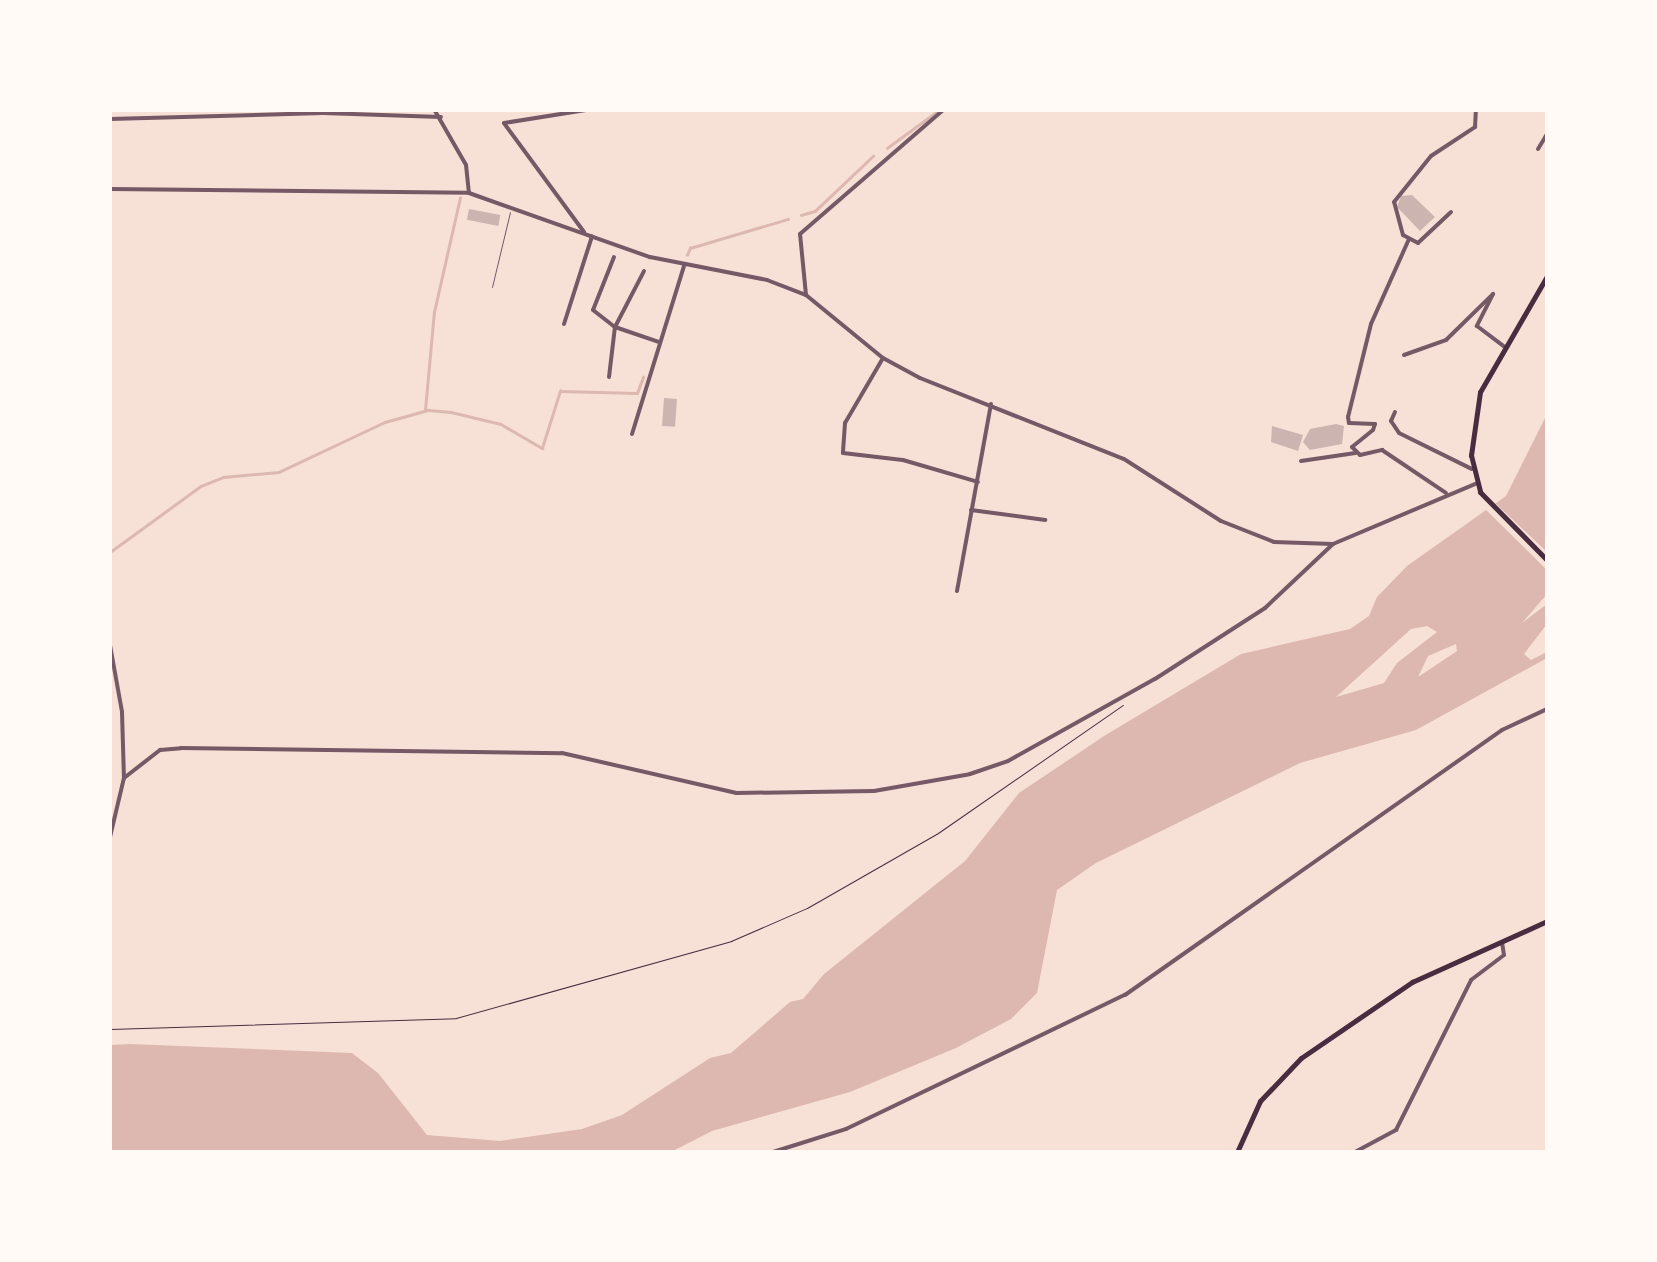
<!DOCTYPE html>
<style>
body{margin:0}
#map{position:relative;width:1657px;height:1262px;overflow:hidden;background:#f7e1d7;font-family:"Space Grotesk",sans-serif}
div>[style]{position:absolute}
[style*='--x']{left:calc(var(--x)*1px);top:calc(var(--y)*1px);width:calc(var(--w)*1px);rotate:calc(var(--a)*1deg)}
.water>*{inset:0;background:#dcb8b0}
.pier>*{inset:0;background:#f7e1d7}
.stream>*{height:2.5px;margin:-1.25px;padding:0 1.25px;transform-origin:1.25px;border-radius:1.25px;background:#dcb8b0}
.building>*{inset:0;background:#ccb4b1;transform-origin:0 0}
.path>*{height:1px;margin:-0.5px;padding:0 0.5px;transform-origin:0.5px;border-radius:0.5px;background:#4a2c40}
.service>*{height:1px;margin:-0.5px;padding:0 0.5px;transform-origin:0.5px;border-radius:0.5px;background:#755966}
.minor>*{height:4px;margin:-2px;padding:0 2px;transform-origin:2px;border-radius:2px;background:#755966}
.tertiary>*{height:4px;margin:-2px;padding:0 2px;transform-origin:2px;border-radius:2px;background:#755966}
.secondary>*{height:5px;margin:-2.5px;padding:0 2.5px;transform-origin:2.5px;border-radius:2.5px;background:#4a2c40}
span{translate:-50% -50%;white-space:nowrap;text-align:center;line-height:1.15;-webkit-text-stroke:10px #fffaf5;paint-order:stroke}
.frame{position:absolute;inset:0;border:112px solid #fffaf5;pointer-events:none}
</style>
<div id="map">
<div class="water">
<i style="clip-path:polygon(evenodd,1547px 414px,1547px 594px,1522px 623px,1547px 604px,1547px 624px,1524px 654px,1531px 660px,1547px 652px,1547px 658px,1416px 730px,1300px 763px,1096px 863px,1057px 890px,1037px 993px,1011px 1019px,956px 1048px,850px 1092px,712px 1131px,671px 1152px,110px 1152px,110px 1045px,130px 1044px,352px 1053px,378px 1073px,427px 1135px,500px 1141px,582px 1129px,622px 1115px,710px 1058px,731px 1053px,790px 1002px,803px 999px,824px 974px,965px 861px,1019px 793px,1104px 736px,1241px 654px,1350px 629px,1369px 616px,1377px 597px,1407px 566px,1506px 496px,1547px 414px,1427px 626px,1437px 632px,1397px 663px,1384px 683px,1336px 697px,1411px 629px,1427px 626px,1547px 414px,1456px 644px,1457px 651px,1418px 677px,1428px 656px,1456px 644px)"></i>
</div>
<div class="pier">
<i style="clip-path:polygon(1492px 500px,1547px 552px,1547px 570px,1484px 508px)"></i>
</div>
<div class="stream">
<i style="--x:887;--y:148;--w:64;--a:-36.2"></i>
<i style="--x:801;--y:215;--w:15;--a:-16"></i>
<i style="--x:815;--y:211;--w:80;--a:-43.5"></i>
<i style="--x:687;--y:255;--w:8;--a:-67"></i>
<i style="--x:690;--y:248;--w:102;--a:-16.5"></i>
<i style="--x:425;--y:410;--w:98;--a:-84.8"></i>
<i style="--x:434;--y:312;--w:117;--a:-77.2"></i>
<i style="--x:110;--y:552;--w:112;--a:-36"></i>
<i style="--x:201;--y:486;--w:24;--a:-22"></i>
<i style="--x:223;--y:477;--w:56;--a:-5.1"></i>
<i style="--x:279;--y:472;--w:117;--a:-25.3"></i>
<i style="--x:385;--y:422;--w:45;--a:-15.6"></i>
<i style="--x:428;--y:410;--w:23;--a:5"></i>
<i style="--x:451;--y:412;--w:51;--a:13.5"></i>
<i style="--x:501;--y:424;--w:48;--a:30.3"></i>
<i style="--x:542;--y:448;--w:60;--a:-72.5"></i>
<i style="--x:560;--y:391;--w:77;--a:1.5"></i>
<i style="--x:637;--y:393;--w:17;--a:-69"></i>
</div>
<div class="building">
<i style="clip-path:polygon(1412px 195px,1435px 217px,1420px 231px,1397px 207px,1401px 196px)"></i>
<i style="left:469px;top:209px;width:32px;height:11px;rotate:11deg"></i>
<i style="left:664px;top:398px;width:13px;height:28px;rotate:4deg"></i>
<i style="clip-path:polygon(1336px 424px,1344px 426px,1342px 444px,1310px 450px,1303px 442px,1310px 429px)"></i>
<i style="clip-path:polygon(1272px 426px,1303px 435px,1298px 451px,1271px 442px)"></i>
</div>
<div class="path">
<i style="--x:110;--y:1029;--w:346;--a:-1.8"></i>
<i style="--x:456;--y:1018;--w:286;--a:-15.6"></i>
<i style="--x:731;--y:941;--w:83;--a:-23.5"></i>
<i style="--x:807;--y:908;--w:151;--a:-29.8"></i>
<i style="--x:938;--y:833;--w:225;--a:-34.7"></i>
</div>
<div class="service">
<i style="--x:492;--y:287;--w:77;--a:-76.5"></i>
</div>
<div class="minor">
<i style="--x:435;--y:111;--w:62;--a:60.1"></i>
<i style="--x:466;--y:165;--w:28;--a:84"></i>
<i style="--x:110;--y:119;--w:213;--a:-1.6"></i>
<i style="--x:323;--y:113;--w:118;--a:1.9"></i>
<i style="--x:1538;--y:149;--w:17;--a:-59"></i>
<i style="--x:1451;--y:212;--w:45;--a:136.8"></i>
<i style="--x:1418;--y:243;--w:17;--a:-152"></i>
<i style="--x:1403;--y:235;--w:34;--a:-105"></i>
<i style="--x:1394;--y:202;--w:59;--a:-51.2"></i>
<i style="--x:1431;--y:156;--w:53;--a:-33.4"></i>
<i style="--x:1475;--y:127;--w:17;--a:-87"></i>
<i style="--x:584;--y:232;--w:135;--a:-126.3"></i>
<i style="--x:504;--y:123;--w:83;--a:-9"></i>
<i style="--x:1409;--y:239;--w:93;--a:114.1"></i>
<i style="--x:1371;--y:324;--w:96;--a:103.9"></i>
<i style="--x:1348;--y:417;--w:6;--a:81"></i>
<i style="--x:1349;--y:423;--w:26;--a:2"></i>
<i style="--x:1375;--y:424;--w:6;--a:108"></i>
<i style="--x:1373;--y:430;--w:27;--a:141"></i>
<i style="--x:1352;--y:447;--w:11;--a:45"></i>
<i style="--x:1360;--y:455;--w:23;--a:-13"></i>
<i style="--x:1382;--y:450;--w:77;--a:33.9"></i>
<i style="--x:614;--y:257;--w:57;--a:111.6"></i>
<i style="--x:593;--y:310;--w:28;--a:38"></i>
<i style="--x:615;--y:327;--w:63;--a:-62.6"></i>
<i style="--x:806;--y:295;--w:61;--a:-95.6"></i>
<i style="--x:800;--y:234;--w:189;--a:-40.9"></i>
<i style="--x:564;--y:324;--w:92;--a:-72.3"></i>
<i style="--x:1404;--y:355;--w:45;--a:-19.7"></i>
<i style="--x:1446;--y:340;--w:66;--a:-44.4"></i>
<i style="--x:1493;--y:294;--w:36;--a:117"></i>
<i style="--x:1477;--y:326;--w:35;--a:37"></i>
<i style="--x:883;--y:358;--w:75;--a:120.3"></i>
<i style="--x:845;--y:423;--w:30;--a:94"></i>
<i style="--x:843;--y:453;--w:60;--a:6.7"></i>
<i style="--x:903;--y:460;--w:78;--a:16.3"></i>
<i style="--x:609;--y:377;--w:50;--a:-83.2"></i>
<i style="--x:615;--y:327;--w:46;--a:18.8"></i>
<i style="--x:1395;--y:412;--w:10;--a:114"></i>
<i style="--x:1391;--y:421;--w:14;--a:56"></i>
<i style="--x:1399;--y:433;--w:81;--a:26.3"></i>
<i style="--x:632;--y:434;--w:176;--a:-72.8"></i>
<i style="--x:1301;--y:461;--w:55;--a:-8.4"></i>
<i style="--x:971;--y:510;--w:75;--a:7.7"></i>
<i style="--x:957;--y:591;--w:190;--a:-79.7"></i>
<i style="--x:110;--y:645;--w:68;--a:79.8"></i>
<i style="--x:122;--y:712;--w:66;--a:88.3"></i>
<i style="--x:110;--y:837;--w:61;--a:-76.7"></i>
<i style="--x:124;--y:778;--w:46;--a:-37.9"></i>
<i style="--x:160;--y:750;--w:21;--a:-5"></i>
<i style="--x:181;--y:748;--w:381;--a:0.8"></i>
<i style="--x:562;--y:753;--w:179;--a:12.9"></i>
<i style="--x:736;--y:793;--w:138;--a:-0.8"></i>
<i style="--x:874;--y:791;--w:97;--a:-10"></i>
<i style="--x:970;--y:774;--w:40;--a:-18.9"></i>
<i style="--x:1008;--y:761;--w:168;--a:-29.2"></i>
<i style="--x:1155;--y:679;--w:131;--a:-32.8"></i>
<i style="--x:1265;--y:608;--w:93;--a:-43.3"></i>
<i style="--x:773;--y:1152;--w:77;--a:-17.5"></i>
<i style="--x:846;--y:1129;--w:310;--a:-25.7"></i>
<i style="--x:1125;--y:995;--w:461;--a:-35.1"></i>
<i style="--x:1502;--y:730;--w:50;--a:-25"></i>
<i style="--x:1355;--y:1152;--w:47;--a:-28.2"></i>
<i style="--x:1396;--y:1130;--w:168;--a:-63.4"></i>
<i style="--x:1471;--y:980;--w:41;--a:-37.1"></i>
<i style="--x:1504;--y:955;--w:13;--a:-99"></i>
</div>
<div class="tertiary">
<i style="--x:110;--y:189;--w:359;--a:0.6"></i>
<i style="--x:469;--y:193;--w:192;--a:19.5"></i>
<i style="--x:650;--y:257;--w:119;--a:11.1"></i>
<i style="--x:767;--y:280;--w:42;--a:21"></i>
<i style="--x:806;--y:295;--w:99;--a:39.3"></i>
<i style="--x:883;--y:358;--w:42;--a:28.4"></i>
<i style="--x:920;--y:378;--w:219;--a:21.7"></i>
<i style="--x:1124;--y:459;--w:115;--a:32.6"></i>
<i style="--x:1221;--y:521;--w:57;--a:21.6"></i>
<i style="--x:1274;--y:542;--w:59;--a:1.9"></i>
<i style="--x:1333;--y:544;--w:154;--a:-22.9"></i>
</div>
<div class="secondary">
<i style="--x:1547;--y:276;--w:134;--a:120"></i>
<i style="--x:1480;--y:392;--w:64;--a:98.1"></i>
<i style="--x:1471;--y:455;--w:38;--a:76"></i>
<i style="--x:1480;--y:492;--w:95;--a:45.4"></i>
<i style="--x:1237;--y:1152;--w:56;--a:-65.7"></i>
<i style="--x:1260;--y:1101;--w:59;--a:-46.4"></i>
<i style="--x:1301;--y:1058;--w:135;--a:-34.4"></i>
<i style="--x:1412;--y:982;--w:148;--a:-24.3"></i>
</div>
<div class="frame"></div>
</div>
